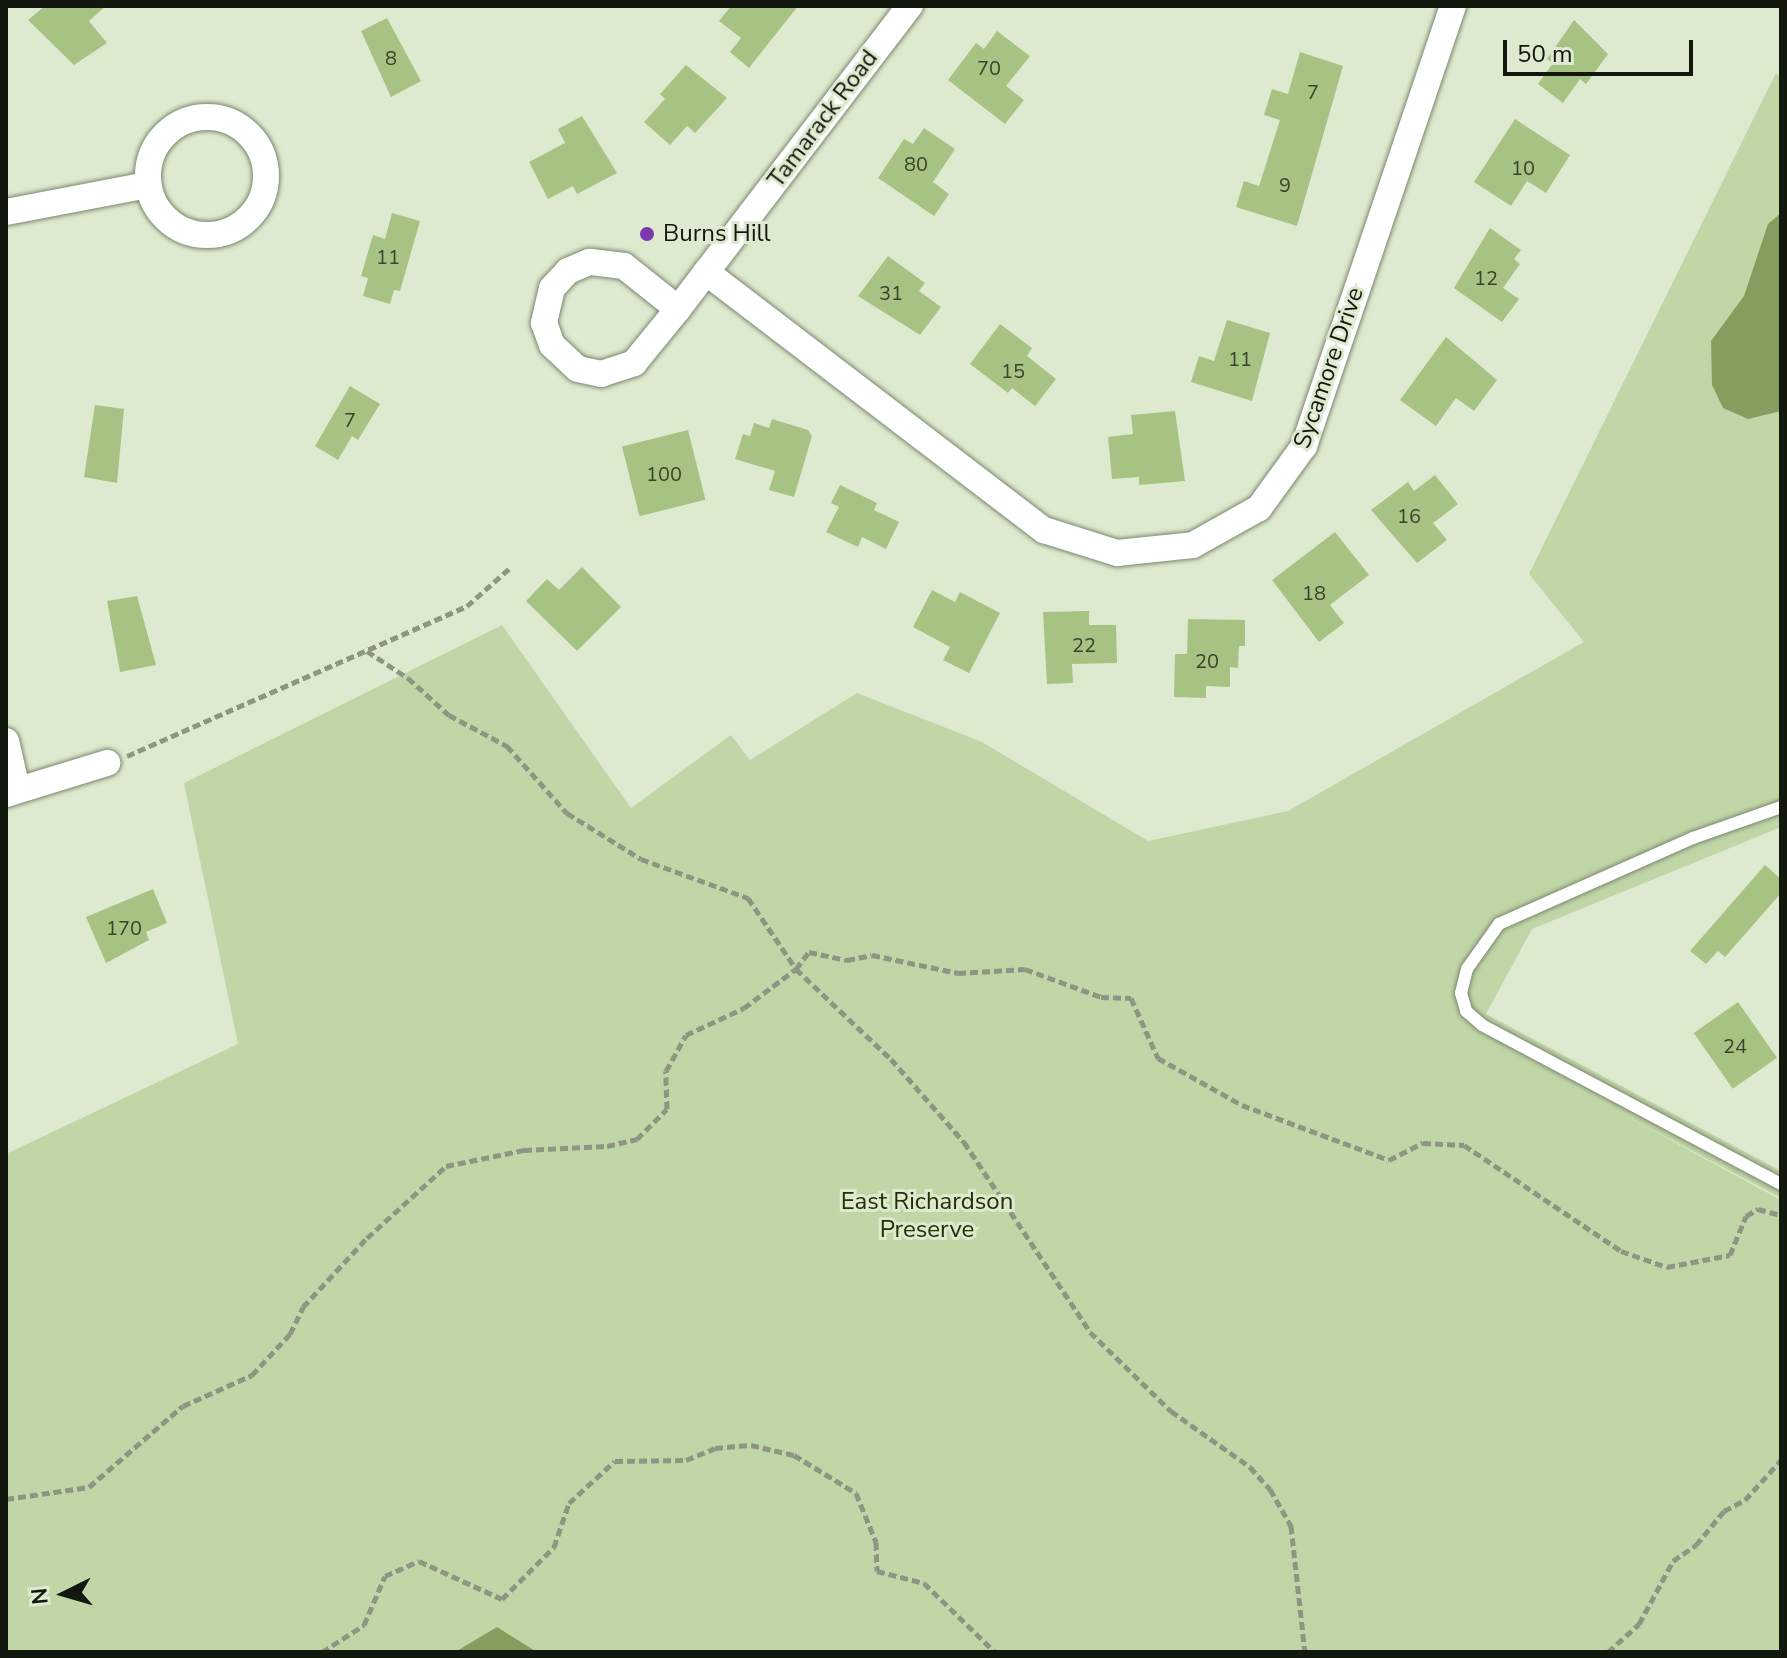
<!DOCTYPE html>
<style>
body{margin:0}
#map{position:relative;width:1787px;height:1658px;overflow:hidden;background:#ddeacf;font-family:"Nunito Sans",sans-serif}
div>[style]{position:absolute}
[style*='--x']{left:calc(var(--x)*1px);top:calc(var(--y)*1px);width:calc(var(--w)*1px);rotate:calc(var(--a)*1deg)}
.green>*{inset:0;background:#c0d6a7}
.water>*{inset:0;background:#839e5f}
.building>*{inset:0;background:#a7c383;transform-origin:0 0}
.path>*{height:5px;margin-top:-2.5px;transform-origin:0;background:repeating-linear-gradient(90deg,#8d9682 0 8px,transparent 0 12px)}
.roads{filter:drop-shadow(0 0 2px #7c876e) drop-shadow(0 0 2px #7c876e)}
.lane>*{height:12px;margin:-6px;padding:0 6px;transform-origin:6px;border-radius:6px;background:#fff}
.street>*{height:26px;margin:-13px;padding:0 13px;transform-origin:13px;border-radius:13px;background:#fff}
.street>.ring{margin:-13px;padding:0;box-sizing:content-box;background:none;border:26px solid #fff;border-radius:50%}
.dots>*{width:22px;height:22px;translate:-50% -50%;box-sizing:border-box;border:4px solid #ddeacf;border-radius:50%}
span{translate:-50% -50%;white-space:nowrap;text-align:center;line-height:1.15;-webkit-text-stroke:6px #ddeacf;paint-order:stroke}
.number-label{font-size:20px;color:#38432b}
.number-label span{-webkit-text-stroke-width:0}
.street-label{font-size:24px;color:#13180e}
.poi-label{font-size:24px;color:#13180e}
.left{translate:0 -50%;text-align:left}
.park-label{font-size:24px;color:#203102}
.frame{position:absolute;inset:0;border:8px solid #13180e;pointer-events:none}
.north{position:absolute;left:24px;top:1554px;width:80px;height:80px;-webkit-text-stroke:6px #ddeacf;paint-order:stroke;rotate:265deg;font-size:22px;font-weight:700;line-height:32px;text-align:center;color:#13180e}
.north::after{content:'';display:block;margin:auto;width:28px;height:36px;background:#13180e;clip-path:polygon(50% 0,100% 100%,50% 72%,0 100%)}
.scale{position:absolute;left:1503px;top:40px;width:190px;height:36px;box-sizing:border-box;border:4px solid #13180e;border-top:0;padding-left:10px;font-size:24px;line-height:28px;white-space:nowrap;color:#13180e;-webkit-text-stroke:6px #ddeacf;paint-order:stroke}
</style>
<div id="map">
<div class="green">
<i style="clip-path:polygon(1776px 73px,1781px 79px,1781px 827px,1532px 929px,1486px 1014px,1781px 1171px,1781px 1198px,1602px 1103px,1781px 1200px,1781px 1652px,6px 1652px,6px 1154px,238px 1044px,184px 783px,502px 625px,631px 808px,731px 735px,750px 760px,857px 693px,982px 742px,1148px 841px,1288px 811px,1584px 642px,1529px 574px)"></i>
</div>
<div class="water">
<i style="clip-path:polygon(1781px 213px,1781px 411px,1748px 419px,1723px 408px,1712px 385px,1711px 341px,1744px 296px,1768px 224px)"></i>
<i style="clip-path:polygon(497px 1627px,537px 1652px,455px 1652px)"></i>
</div>
<div class="building">
<i style="clip-path:polygon(45px 6px,106px 6px,89px 21px,107px 43px,74px 65px,28px 20px)"></i>
<i style="clip-path:polygon(731px 6px,798px 6px,749px 68px,730px 52px,741px 38px,719px 21px)"></i>
<i style="clip-path:polygon(387px 18px,421px 81px,391px 97px,361px 31px)"></i>
<i style="clip-path:polygon(1574px 20px,1608px 54px,1586px 84px,1580px 79px,1563px 103px,1538px 84px,1553px 63px,1547px 59px)"></i>
<i style="clip-path:polygon(997px 31px,1030px 56px,1006px 86px,1024px 100px,1005px 124px,948px 80px,976px 43px,984px 49px)"></i>
<i style="clip-path:polygon(1300px 52px,1343px 66px,1297px 226px,1236px 207px,1244px 181px,1259px 186px,1280px 120px,1264px 115px,1272px 89px,1288px 94px)"></i>
<i style="clip-path:polygon(686px 65px,727px 98px,695px 133px,687px 126px,670px 145px,644px 122px,665px 99px,660px 94px)"></i>
<i style="clip-path:polygon(582px 116px,617px 173px,577px 194px,573px 186px,548px 199px,529px 162px,565px 143px,558px 129px)"></i>
<i style="clip-path:polygon(1515px 119px,1570px 155px,1546px 193px,1527px 181px,1511px 206px,1474px 182px)"></i>
<i style="clip-path:polygon(924px 128px,955px 149px,933px 182px,949px 194px,934px 216px,878px 178px,904px 139px,913px 144px)"></i>
<i style="clip-path:polygon(392px 213px,420px 221px,400px 291px,394px 290px,390px 304px,363px 296px,368px 278px,361px 276px,373px 235px,385px 239px)"></i>
<i style="clip-path:polygon(1490px 228px,1521px 250px,1514px 259px,1520px 264px,1503px 288px,1519px 299px,1502px 322px,1454px 288px)"></i>
<i style="clip-path:polygon(888px 256px,925px 283px,919px 291px,941px 307px,920px 335px,858px 296px)"></i>
<i style="clip-path:polygon(1227px 320px,1270px 333px,1252px 401px,1191px 382px,1199px 356px,1214px 361px)"></i>
<i style="clip-path:polygon(1000px 324px,1032px 348px,1027px 356px,1056px 379px,1035px 406px,1012px 388px,1008px 393px,970px 364px)"></i>
<i style="clip-path:polygon(1446px 337px,1497px 380px,1474px 411px,1456px 398px,1436px 426px,1400px 400px)"></i>
<i style="clip-path:polygon(350px 386px,380px 404px,358px 440px,352px 436px,338px 460px,315px 446px)"></i>
<i style="clip-path:polygon(95px 405px,124px 409px,117px 483px,84px 477px)"></i>
<i style="clip-path:polygon(1175px 411px,1185px 481px,1139px 485px,1139px 477px,1112px 479px,1108px 437px,1133px 434px,1131px 415px)"></i>
<i style="clip-path:polygon(772px 419px,808px 430px,812px 436px,794px 497px,769px 490px,775px 471px,735px 459px,743px 434px,750px 436px,754px 423px,769px 428px)"></i>
<i style="left:688px;top:430px;width:72px;height:68px;rotate:76deg"></i>
<i style="clip-path:polygon(1435px 475px,1458px 504px,1433px 523px,1447px 540px,1417px 563px,1371px 510px,1408px 482px,1414px 491px)"></i>
<i style="clip-path:polygon(840px 485px,877px 503px,874px 510px,899px 522px,886px 549px,862px 537px,858px 547px,826px 532px,839px 507px,831px 503px)"></i>
<i style="clip-path:polygon(1335px 532px,1369px 575px,1330px 605px,1344px 623px,1319px 642px,1272px 580px)"></i>
<i style="clip-path:polygon(582px 567px,621px 607px,577px 651px,526px 601px,547px 579px,559px 590px)"></i>
<i style="clip-path:polygon(932px 590px,955px 602px,960px 592px,1000px 613px,969px 673px,943px 660px,950px 647px,913px 627px)"></i>
<i style="clip-path:polygon(137px 596px,156px 665px,120px 672px,107px 601px)"></i>
<i style="clip-path:polygon(1089px 611px,1089px 625px,1116px 625px,1117px 663px,1072px 664px,1073px 683px,1047px 684px,1043px 612px)"></i>
<i style="clip-path:polygon(1188px 619px,1245px 620px,1245px 646px,1239px 646px,1238px 668px,1230px 667px,1230px 687px,1206px 686px,1206px 698px,1174px 697px,1175px 654px,1187px 654px)"></i>
<i style="clip-path:polygon(1765px 865px,1781px 879px,1781px 893px,1725px 957px,1718px 951px,1706px 964px,1690px 951px)"></i>
<i style="clip-path:polygon(153px 889px,167px 923px,146px 932px,149px 940px,106px 963px,86px 917px)"></i>
<i style="left:1738px;top:1002px;width:68px;height:54px;rotate:55deg"></i>
</div>
<div class="path">
<i style="--x:367;--y:651;--w:49;--a:33.4"></i>
<i style="--x:408;--y:678;--w:55;--a:42.1"></i>
<i style="--x:449;--y:715;--w:66;--a:28.1"></i>
<i style="--x:507;--y:746;--w:90;--a:48.2"></i>
<i style="--x:567;--y:813;--w:87;--a:31.9"></i>
<i style="--x:641;--y:859;--w:114;--a:20"></i>
<i style="--x:748;--y:898;--w:86;--a:55.9"></i>
<i style="--x:796;--y:969;--w:131;--a:43.5"></i>
<i style="--x:891;--y:1059;--w:111;--a:48.7"></i>
<i style="--x:964;--y:1142;--w:228;--a:56.4"></i>
<i style="--x:1090;--y:1332;--w:113;--a:44.3"></i>
<i style="--x:1171;--y:1411;--w:97;--a:35.3"></i>
<i style="--x:1250;--y:1467;--w:30;--a:48"></i>
<i style="--x:1270;--y:1489;--w:43;--a:60.4"></i>
<i style="--x:1291;--y:1526;--w:127;--a:83.7"></i>
<i style="--x:127;--y:756;--w:372;--a:-23.8"></i>
<i style="--x:467;--y:606;--w:57;--a:-41.5"></i>
<i style="--x:6;--y:1499;--w:84;--a:-8.2"></i>
<i style="--x:89;--y:1487;--w:124;--a:-40.8"></i>
<i style="--x:183;--y:1406;--w:76;--a:-24.2"></i>
<i style="--x:252;--y:1375;--w:56;--a:-47.2"></i>
<i style="--x:290;--y:1334;--w:30;--a:-64"></i>
<i style="--x:303;--y:1307;--w:94;--a:-47.2"></i>
<i style="--x:367;--y:1238;--w:107;--a:-42.3"></i>
<i style="--x:446;--y:1166;--w:80;--a:-11.6"></i>
<i style="--x:524;--y:1150;--w:83;--a:-2.8"></i>
<i style="--x:607;--y:1146;--w:31;--a:-13"></i>
<i style="--x:637;--y:1139;--w:42;--a:-45"></i>
<i style="--x:667;--y:1109;--w:38;--a:-92"></i>
<i style="--x:666;--y:1071;--w:41;--a:-60.9"></i>
<i style="--x:686;--y:1035;--w:64;--a:-25"></i>
<i style="--x:744;--y:1008;--w:65;--a:-36.9"></i>
<i style="--x:796;--y:969;--w:21;--a:-53"></i>
<i style="--x:809;--y:952;--w:39;--a:12"></i>
<i style="--x:847;--y:960;--w:25;--a:-11"></i>
<i style="--x:872;--y:955;--w:88;--a:11.8"></i>
<i style="--x:958;--y:973;--w:67;--a:-3.4"></i>
<i style="--x:1025;--y:969;--w:81;--a:20.2"></i>
<i style="--x:1101;--y:997;--w:30;--a:2"></i>
<i style="--x:1131;--y:998;--w:66;--a:65.8"></i>
<i style="--x:1158;--y:1058;--w:96;--a:29.2"></i>
<i style="--x:1242;--y:1105;--w:157;--a:20.5"></i>
<i style="--x:1389;--y:1160;--w:38;--a:-27"></i>
<i style="--x:1423;--y:1143;--w:41;--a:2.8"></i>
<i style="--x:1464;--y:1145;--w:189;--a:34"></i>
<i style="--x:1621;--y:1251;--w:49;--a:19.2"></i>
<i style="--x:1667;--y:1267;--w:64;--a:-10.8"></i>
<i style="--x:1730;--y:1255;--w:42;--a:-67.7"></i>
<i style="--x:1746;--y:1216;--w:14;--a:-30"></i>
<i style="--x:1758;--y:1209;--w:24;--a:15"></i>
<i style="--x:322;--y:1652;--w:50;--a:-32.7"></i>
<i style="--x:364;--y:1625;--w:53;--a:-66.8"></i>
<i style="--x:385;--y:1576;--w:37;--a:-24"></i>
<i style="--x:419;--y:1561;--w:91;--a:24.6"></i>
<i style="--x:502;--y:1599;--w:74;--a:-45"></i>
<i style="--x:554;--y:1547;--w:46;--a:-71.2"></i>
<i style="--x:569;--y:1503;--w:62;--a:-42.4"></i>
<i style="--x:615;--y:1461;--w:71;--a:-0.8"></i>
<i style="--x:686;--y:1460;--w:31;--a:-22"></i>
<i style="--x:715;--y:1448;--w:36;--a:-5"></i>
<i style="--x:751;--y:1445;--w:44;--a:13.1"></i>
<i style="--x:794;--y:1455;--w:73;--a:31.5"></i>
<i style="--x:856;--y:1493;--w:53;--a:67.8"></i>
<i style="--x:876;--y:1542;--w:29;--a:88"></i>
<i style="--x:877;--y:1571;--w:49;--a:14.3"></i>
<i style="--x:924;--y:1583;--w:99;--a:44.2"></i>
<i style="--x:1608;--y:1652;--w:42;--a:-42.1"></i>
<i style="--x:1639;--y:1624;--w:72;--a:-61.6"></i>
<i style="--x:1673;--y:1561;--w:28;--a:-35"></i>
<i style="--x:1696;--y:1545;--w:44;--a:-50.5"></i>
<i style="--x:1724;--y:1511;--w:24;--a:-28"></i>
<i style="--x:1745;--y:1500;--w:54;--a:-48"></i>
</div>
<div class="roads">
<div class="lane">
<i style="--x:1781;--y:807;--w:93;--a:160.6"></i>
<i style="--x:1693;--y:838;--w:212;--a:156.1"></i>
<i style="--x:1499;--y:924;--w:55;--a:125.4"></i>
<i style="--x:1467;--y:969;--w:25;--a:104"></i>
<i style="--x:1461;--y:993;--w:19;--a:74"></i>
<i style="--x:1466;--y:1011;--w:21;--a:41"></i>
<i style="--x:1482;--y:1025;--w:339;--a:28"></i>
</div>
<div class="street">
<i class="ring" style="left:148px;top:117px;width:92px;height:92px"></i>
<i style="--x:6;--y:212;--w:145;--a:-10.8"></i>
<i style="--x:706;--y:272;--w:425;--a:37.4"></i>
<i style="--x:1044;--y:530;--w:77;--a:17.5"></i>
<i style="--x:1117;--y:553;--w:76;--a:-6"></i>
<i style="--x:1193;--y:545;--w:76;--a:-29.3"></i>
<i style="--x:1259;--y:508;--w:77;--a:-54"></i>
<i style="--x:1304;--y:446;--w:465;--a:-71.3"></i>
<i style="--x:678;--y:309;--w:69;--a:-141.5"></i>
<i style="--x:624;--y:266;--w:35;--a:-173"></i>
<i style="--x:589;--y:262;--w:23;--a:157"></i>
<i style="--x:568;--y:271;--w:23;--a:133"></i>
<i style="--x:552;--y:288;--w:36;--a:103"></i>
<i style="--x:544;--y:323;--w:23;--a:70"></i>
<i style="--x:552;--y:345;--w:35;--a:43"></i>
<i style="--x:578;--y:369;--w:24;--a:12"></i>
<i style="--x:601;--y:374;--w:35;--a:-18"></i>
<i style="--x:634;--y:363;--w:70;--a:-50.8"></i>
<i style="--x:678;--y:309;--w:382;--a:-52.6"></i>
<i style="--x:6;--y:741;--w:49;--a:77.1"></i>
<i style="--x:6;--y:794;--w:106;--a:-17.1"></i>
</div>
</div>
<div class="dots">
<i style="left:647px;top:234px;background:#7c38ac"></i>
</div>
<div class="number-label">
<span style="left:391px;top:58px">8</span>
<span style="left:989px;top:68px">70</span>
<span style="left:1313px;top:92px">7</span>
<span style="left:916px;top:164px">80</span>
<span style="left:1523px;top:168px">10</span>
<span style="left:1285px;top:185px">9</span>
<span style="left:388px;top:257px">11</span>
<span style="left:1486px;top:278px">12</span>
<span style="left:891px;top:293px">31</span>
<span style="left:1240px;top:359px">11</span>
<span style="left:1013px;top:371px">15</span>
<span style="left:350px;top:420px">7</span>
<span style="left:664px;top:474px">100</span>
<span style="left:1409px;top:516px">16</span>
<span style="left:1314px;top:593px">18</span>
<span style="left:1084px;top:645px">22</span>
<span style="left:1207px;top:661px">20</span>
<span style="left:124px;top:928px">170</span>
<span style="left:1735px;top:1046px">24</span>
</div>
<div class="street-label">
<span style="left:823px;top:119px;rotate:-53deg">Tamarack Road</span>
<span style="left:1329px;top:368px;rotate:-71deg">Sycamore Drive</span>
</div>
<div class="poi-label">
<span class="left" style="left:663px;top:234px">Burns Hill</span>
</div>
<div class="park-label">
<span style="left:927px;top:1216px">East Richardson<br>Preserve</span>
</div>
<div class="frame"></div>
<div class="north">N</div>
<div class="scale">50 m</div>
</div>
